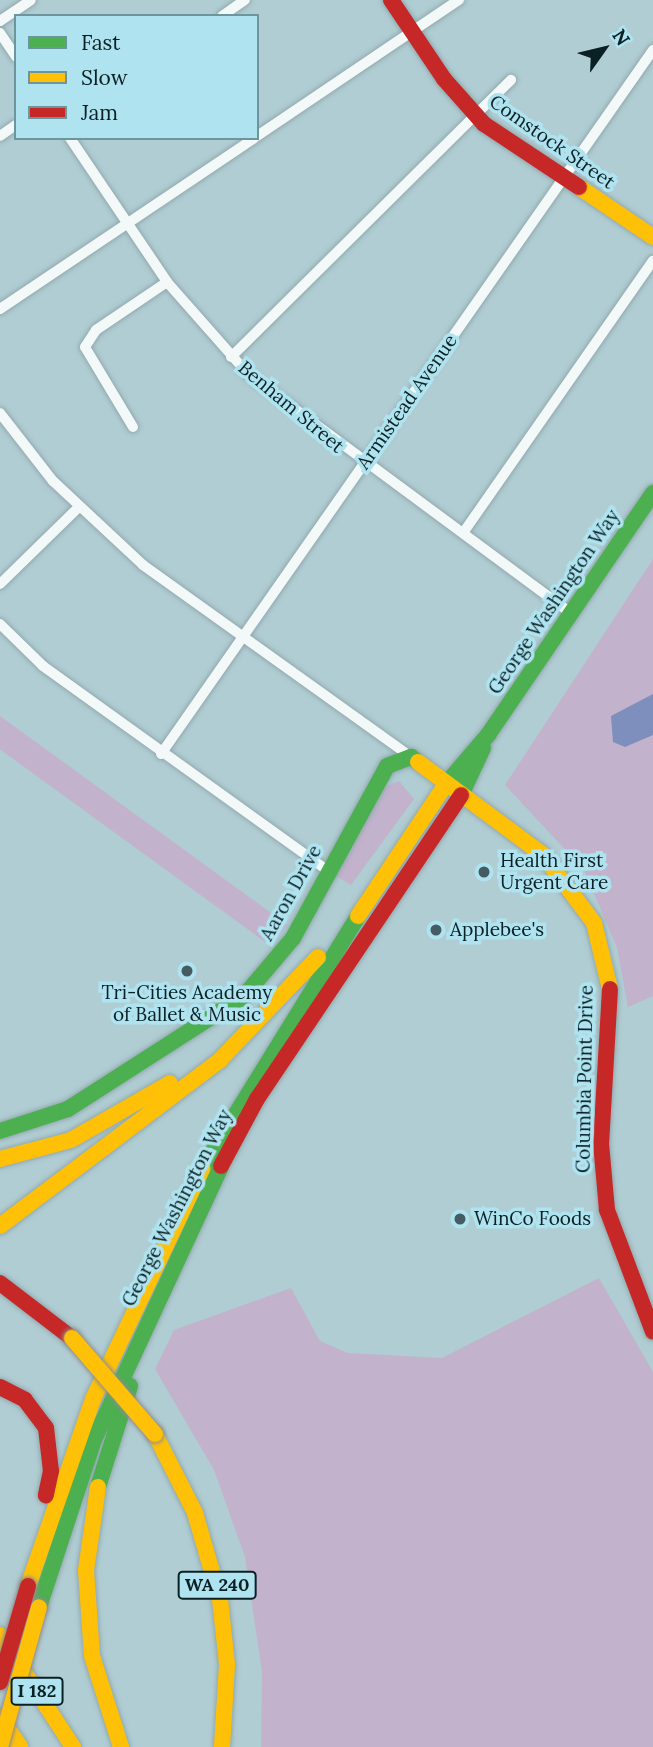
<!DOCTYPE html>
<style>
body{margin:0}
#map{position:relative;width:653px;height:1747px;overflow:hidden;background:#b0cdd3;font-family:Lora,serif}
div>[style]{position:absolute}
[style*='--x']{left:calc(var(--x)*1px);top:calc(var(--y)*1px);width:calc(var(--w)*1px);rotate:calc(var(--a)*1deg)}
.green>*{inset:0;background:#c3b2cc;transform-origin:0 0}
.water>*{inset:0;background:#7e8fbd}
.roads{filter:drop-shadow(0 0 2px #92a9ae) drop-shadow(0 0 2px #92a9ae)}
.street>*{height:10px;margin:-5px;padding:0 5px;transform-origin:5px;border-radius:5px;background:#f3f8f8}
.fast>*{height:16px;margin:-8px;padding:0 8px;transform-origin:8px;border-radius:8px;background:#4caf50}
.slow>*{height:16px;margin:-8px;padding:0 8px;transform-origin:8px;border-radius:8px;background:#ffc107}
.jam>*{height:16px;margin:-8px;padding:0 8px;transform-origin:8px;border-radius:8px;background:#c62828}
.bridges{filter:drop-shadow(0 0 2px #8e8d8d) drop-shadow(0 0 2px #8e8d8d)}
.slow-bridge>*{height:16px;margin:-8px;padding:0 8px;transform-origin:8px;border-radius:8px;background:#ffc107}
.jam-bridge>*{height:16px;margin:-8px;padding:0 8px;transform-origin:8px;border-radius:8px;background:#c62828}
.dots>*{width:19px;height:19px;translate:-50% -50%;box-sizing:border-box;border:4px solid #aee3ef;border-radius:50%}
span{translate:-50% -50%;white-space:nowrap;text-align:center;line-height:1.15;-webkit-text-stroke:7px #aee3ef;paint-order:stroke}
.shield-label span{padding:2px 5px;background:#aee3ef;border:2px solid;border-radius:5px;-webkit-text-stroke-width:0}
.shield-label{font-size:18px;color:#0b2025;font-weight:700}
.street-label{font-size:19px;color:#0b2025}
.poi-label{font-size:19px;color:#0b2025}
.left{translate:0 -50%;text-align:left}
.legend{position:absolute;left:14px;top:14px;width:245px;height:126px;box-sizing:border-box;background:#aee3ef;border:2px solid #6d959e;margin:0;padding:9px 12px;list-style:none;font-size:21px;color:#0b2025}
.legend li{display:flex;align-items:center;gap:14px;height:35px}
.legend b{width:35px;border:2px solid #6d959e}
.north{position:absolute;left:569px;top:14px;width:70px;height:70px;-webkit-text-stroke:5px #aee3ef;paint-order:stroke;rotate:56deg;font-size:19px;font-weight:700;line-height:28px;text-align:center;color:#0b2025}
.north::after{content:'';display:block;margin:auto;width:24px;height:32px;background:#0b2025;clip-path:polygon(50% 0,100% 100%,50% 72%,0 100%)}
</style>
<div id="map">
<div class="green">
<i style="clip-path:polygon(653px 559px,653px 996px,628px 1007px,617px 948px,584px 870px,505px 785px)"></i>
<i style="left:0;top:716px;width:355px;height:27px;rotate:36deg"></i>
<i style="clip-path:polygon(399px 781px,414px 799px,351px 885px,336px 876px,383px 788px)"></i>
<i style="clip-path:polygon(599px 1278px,653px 1372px,653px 1747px,261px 1747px,262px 1672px,245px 1557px,214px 1470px,155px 1369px,174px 1330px,291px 1288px,320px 1341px,348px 1353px,442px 1358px)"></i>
</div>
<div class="water">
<i style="clip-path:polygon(653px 694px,653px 735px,625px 747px,613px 742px,611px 716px)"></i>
</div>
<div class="roads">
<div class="street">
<i style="--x:222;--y:16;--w:28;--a:-35"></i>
<i style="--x:0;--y:21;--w:37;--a:-34"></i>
<i style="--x:0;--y:33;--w:29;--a:56"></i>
<i style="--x:0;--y:136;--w:19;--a:-35"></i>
<i style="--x:257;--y:136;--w:244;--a:-34"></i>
<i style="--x:70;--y:138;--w:174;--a:56"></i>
<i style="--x:167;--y:282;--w:124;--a:48.6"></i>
<i style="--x:249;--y:375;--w:402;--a:36.5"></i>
<i style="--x:0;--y:309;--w:306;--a:-33.9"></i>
<i style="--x:231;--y:357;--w:394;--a:-44.7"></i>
<i style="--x:0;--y:413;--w:86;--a:52.1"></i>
<i style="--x:53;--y:481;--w:123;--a:43"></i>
<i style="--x:143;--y:565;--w:330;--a:35.6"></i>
<i style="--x:133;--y:427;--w:93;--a:-121"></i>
<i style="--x:85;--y:347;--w:20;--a:-57"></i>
<i style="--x:96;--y:330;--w:86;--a:-34.1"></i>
<i style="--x:463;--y:533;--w:332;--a:-55.1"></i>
<i style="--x:0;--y:584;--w:110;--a:-44.3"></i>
<i style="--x:0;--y:624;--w:60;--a:44.3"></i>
<i style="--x:43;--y:666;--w:351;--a:35.7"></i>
<i style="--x:161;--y:754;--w:859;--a:-55.05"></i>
</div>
<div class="fast">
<i style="--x:446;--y:784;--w:65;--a:-49.4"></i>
<i style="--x:488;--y:735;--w:293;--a:-55.7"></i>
<i style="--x:461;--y:795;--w:52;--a:-64.9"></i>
<i style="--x:0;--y:1131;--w:71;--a:-17.9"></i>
<i style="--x:68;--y:1109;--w:209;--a:-32.7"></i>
<i style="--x:244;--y:996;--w:76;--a:-49.8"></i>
<i style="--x:293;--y:938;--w:196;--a:-61.3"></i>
<i style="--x:387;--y:766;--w:26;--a:-21"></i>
<i style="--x:411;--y:757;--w:9;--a:36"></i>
<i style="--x:202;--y:1169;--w:297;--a:-58.3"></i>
<i style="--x:98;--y:1487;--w:106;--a:-72.4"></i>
<i style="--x:39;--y:1607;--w:176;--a:-71.8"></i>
<i style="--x:94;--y:1440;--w:302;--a:-65.1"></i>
</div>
<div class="slow">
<i style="--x:579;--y:187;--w:89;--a:34"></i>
<i style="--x:418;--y:762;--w:156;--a:36.6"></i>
<i style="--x:543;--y:855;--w:85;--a:53.1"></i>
<i style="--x:594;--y:923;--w:68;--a:76.4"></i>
<i style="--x:358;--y:916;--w:159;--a:-56.3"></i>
<i style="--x:0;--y:1159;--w:73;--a:-15"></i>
<i style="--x:71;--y:1140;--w:114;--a:-29.9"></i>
<i style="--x:0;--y:1226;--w:276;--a:-37"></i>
<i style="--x:220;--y:1060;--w:142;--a:-46.4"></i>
<i style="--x:155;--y:1434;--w:89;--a:63.1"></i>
<i style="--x:195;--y:1513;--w:90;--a:73.8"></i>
<i style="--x:220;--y:1599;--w:66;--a:83.9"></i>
<i style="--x:227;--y:1665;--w:82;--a:93.5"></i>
<i style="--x:98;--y:1487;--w:84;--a:98.2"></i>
<i style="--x:86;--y:1570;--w:86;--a:86"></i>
<i style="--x:92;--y:1656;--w:96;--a:72.3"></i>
<i style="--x:28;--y:1586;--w:198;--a:-70.8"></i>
<i style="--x:93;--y:1399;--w:255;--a:-64.6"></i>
<i style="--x:0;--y:1635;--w:134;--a:56.9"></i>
<i style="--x:0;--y:1717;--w:36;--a:56"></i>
</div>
<div class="jam">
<i style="--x:391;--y:0;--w:95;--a:56.1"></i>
<i style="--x:444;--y:79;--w:60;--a:48.4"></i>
<i style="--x:484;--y:124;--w:114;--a:33.6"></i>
<i style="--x:610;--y:989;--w:154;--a:93.3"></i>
<i style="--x:601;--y:1143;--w:67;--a:84.9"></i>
<i style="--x:607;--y:1210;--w:130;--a:69.3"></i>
<i style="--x:221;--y:1166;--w:76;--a:-61.8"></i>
<i style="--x:257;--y:1099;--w:366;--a:-56.1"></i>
<i style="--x:0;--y:1283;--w:91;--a:37.4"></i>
<i style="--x:0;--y:1387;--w:28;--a:27"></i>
<i style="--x:25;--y:1400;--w:35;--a:53"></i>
<i style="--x:46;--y:1428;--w:43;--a:83.4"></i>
<i style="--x:51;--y:1471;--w:25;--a:102"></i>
</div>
</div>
<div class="bridges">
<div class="slow-bridge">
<i style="--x:72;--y:1338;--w:127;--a:49.2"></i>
<i style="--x:0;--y:1747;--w:145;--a:-74.4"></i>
</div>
<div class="jam-bridge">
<i style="--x:0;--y:1682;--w:100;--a:-73.7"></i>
</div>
</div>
<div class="dots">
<i style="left:484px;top:872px;background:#455d62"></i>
<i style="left:436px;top:930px;background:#455d62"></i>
<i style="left:187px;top:971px;background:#455d62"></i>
<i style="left:460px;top:1219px;background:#455d62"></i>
</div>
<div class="shield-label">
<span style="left:217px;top:1585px">WA 240</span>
<span style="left:37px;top:1691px">I 182</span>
</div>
<div class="street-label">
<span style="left:552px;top:142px;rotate:35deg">Comstock Street</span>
<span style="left:407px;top:402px;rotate:-55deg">Armistead Avenue</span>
<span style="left:291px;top:407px;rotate:40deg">Benham Street</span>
<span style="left:554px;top:602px;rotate:-56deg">George Washington Way</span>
<span style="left:291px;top:893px;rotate:-61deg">Aaron Drive</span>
<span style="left:585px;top:1079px;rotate:-89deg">Columbia Point Drive</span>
<span style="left:177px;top:1208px;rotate:-63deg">George Washington Way</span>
</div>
<div class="poi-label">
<span class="left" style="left:500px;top:872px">Health First<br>Urgent Care</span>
<span class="left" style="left:450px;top:930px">Applebee's</span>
<span style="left:187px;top:1004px">Tri-Cities Academy<br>of Ballet &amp; Music</span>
<span class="left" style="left:474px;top:1219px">WinCo Foods</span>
</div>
<ul class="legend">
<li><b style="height:9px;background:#4caf50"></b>Fast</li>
<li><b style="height:9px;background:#ffc107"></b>Slow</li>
<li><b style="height:9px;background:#c62828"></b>Jam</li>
</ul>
<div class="north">N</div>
</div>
